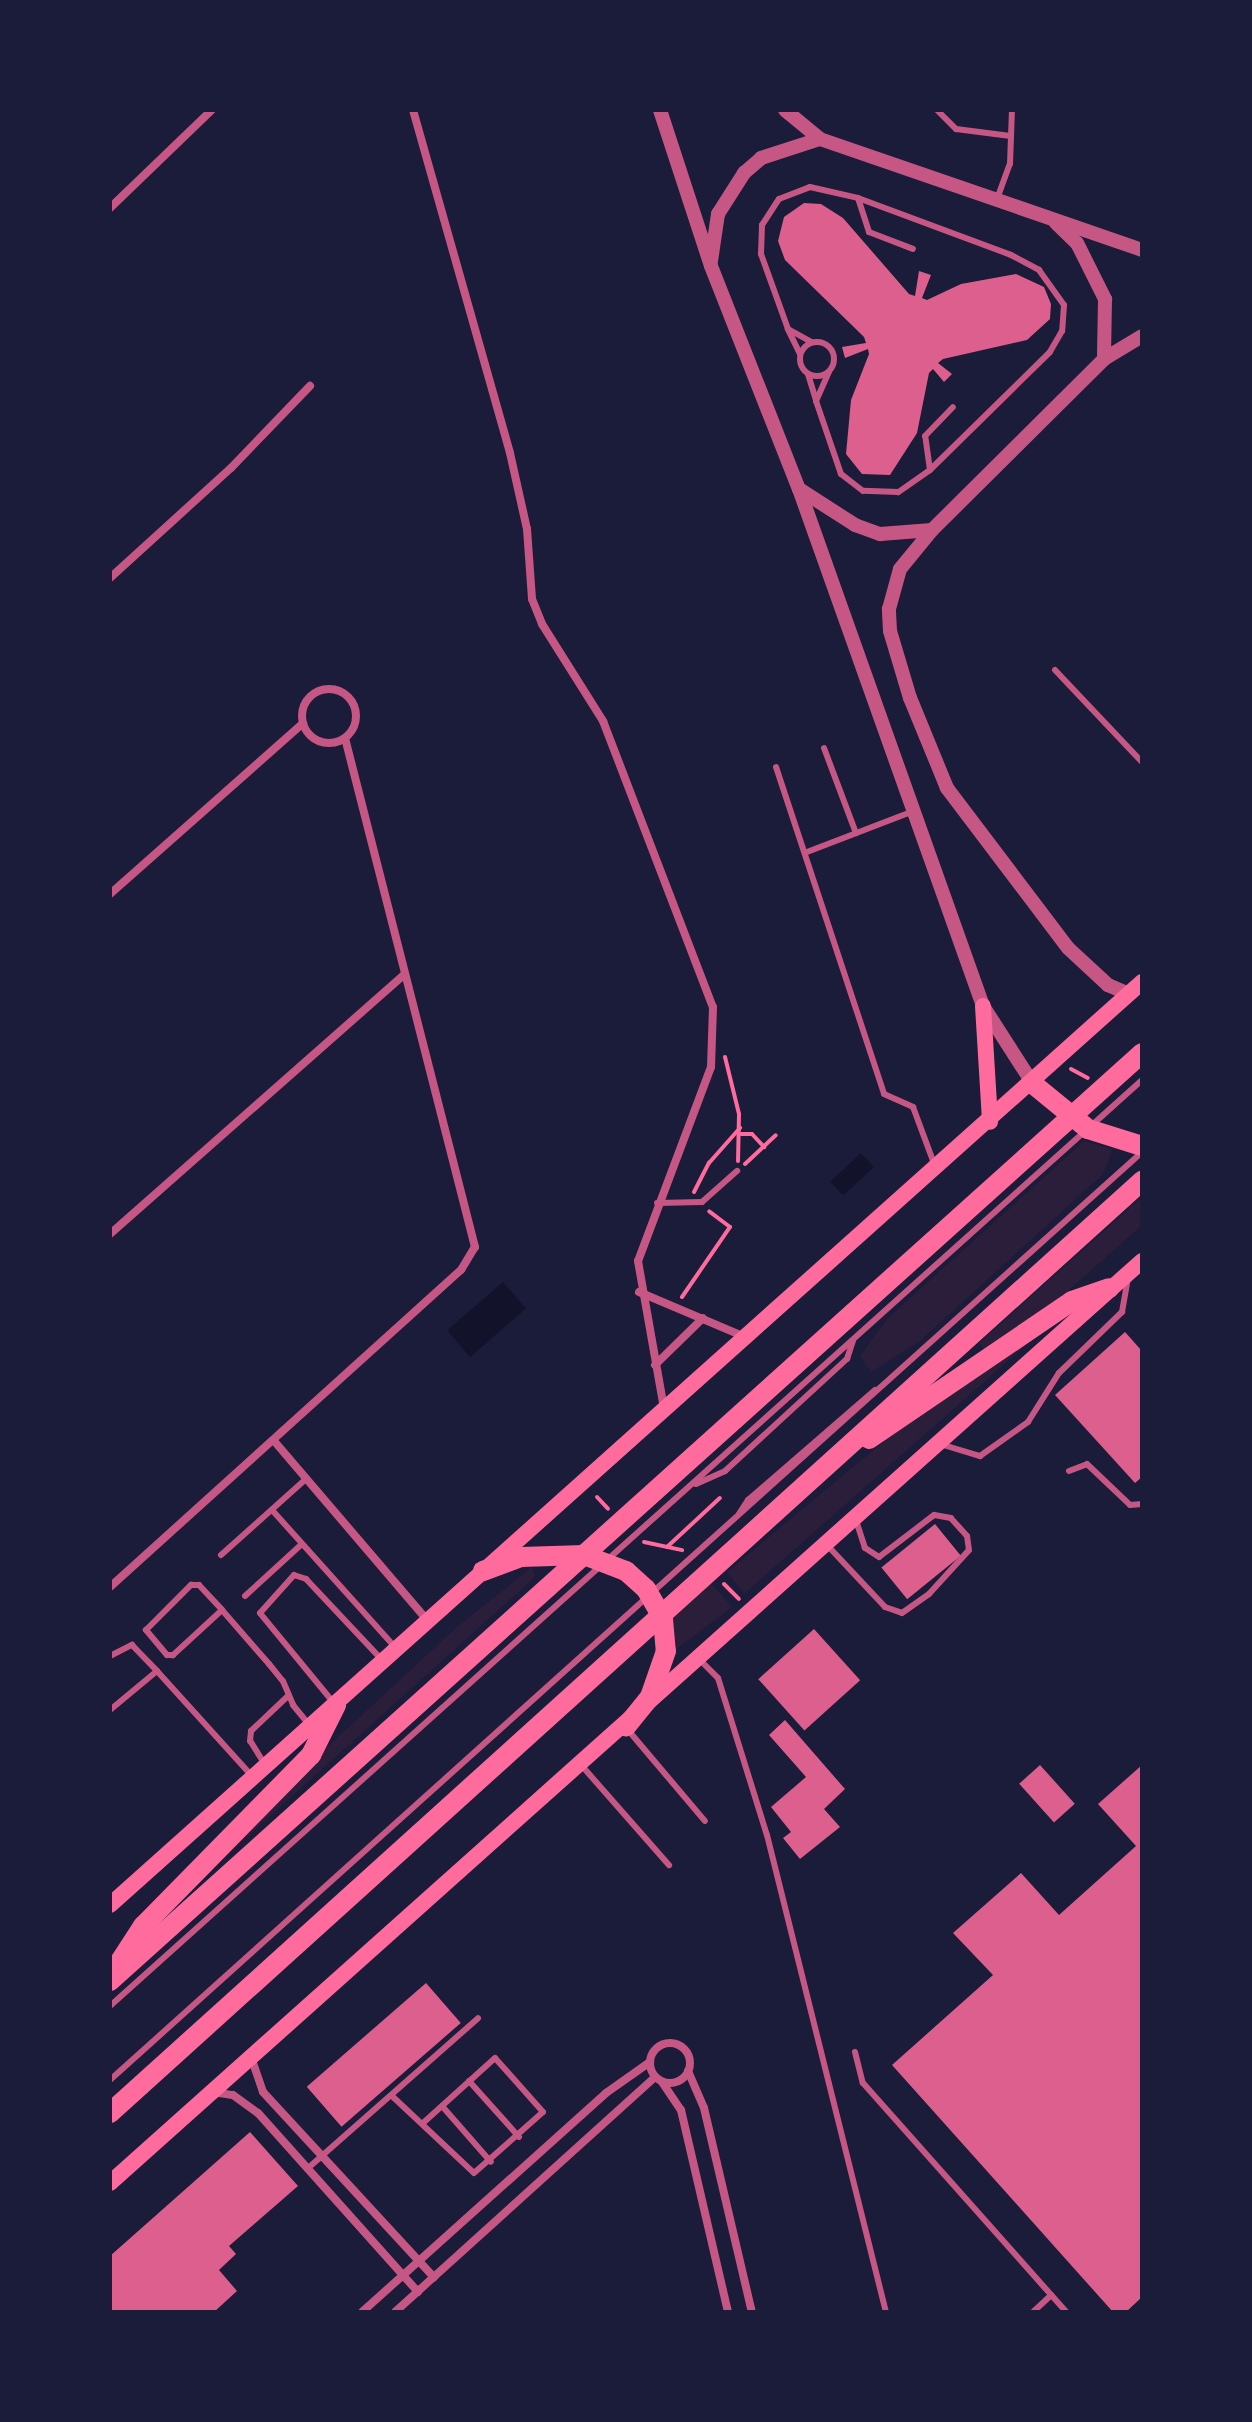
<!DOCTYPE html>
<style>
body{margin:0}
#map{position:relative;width:1252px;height:2422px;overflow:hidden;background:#1b1b3a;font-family:"Nunito Sans",sans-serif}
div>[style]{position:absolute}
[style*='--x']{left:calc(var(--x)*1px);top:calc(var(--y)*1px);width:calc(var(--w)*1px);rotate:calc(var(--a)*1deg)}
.green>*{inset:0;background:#2a1e3b}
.water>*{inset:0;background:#12122b;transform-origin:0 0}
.building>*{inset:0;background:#dd5f8e;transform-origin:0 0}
.path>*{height:4px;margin:-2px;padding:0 2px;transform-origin:2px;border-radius:2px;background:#ff6b9d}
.service>*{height:6px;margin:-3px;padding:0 3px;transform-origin:3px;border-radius:3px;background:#c65784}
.service>.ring{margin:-3px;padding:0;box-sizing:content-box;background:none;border:6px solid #c65784;border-radius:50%}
.minor>*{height:8px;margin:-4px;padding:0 4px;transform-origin:4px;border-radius:4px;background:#c65784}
.minor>.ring{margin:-4px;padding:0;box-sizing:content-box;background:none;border:8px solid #c65784;border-radius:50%}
.tertiary>*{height:14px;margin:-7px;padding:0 7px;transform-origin:7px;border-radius:7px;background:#c65784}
.secondary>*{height:16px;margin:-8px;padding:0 8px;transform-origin:8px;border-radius:8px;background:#ff6b9d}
.trunk>*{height:20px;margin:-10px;padding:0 10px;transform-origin:10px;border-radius:10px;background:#ff6b9d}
span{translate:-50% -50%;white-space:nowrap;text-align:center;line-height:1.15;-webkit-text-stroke:6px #1b1b3a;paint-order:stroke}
.frame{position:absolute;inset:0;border:112px solid #1b1b3a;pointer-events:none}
</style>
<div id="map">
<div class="green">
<i style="clip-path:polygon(1084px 1141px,1113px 1149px,1103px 1174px,920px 1341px,871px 1372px,860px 1356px,887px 1319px)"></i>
<i style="clip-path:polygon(1142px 1197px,1142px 1225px,1050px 1307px,984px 1350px,979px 1343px)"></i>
<i style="clip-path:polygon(1024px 1339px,1026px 1345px,744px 1594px,727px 1572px,960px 1378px)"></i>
<i style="clip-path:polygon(532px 1567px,535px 1577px,207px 1873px,314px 1759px,457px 1627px)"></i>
<i style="clip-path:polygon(711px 1583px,732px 1607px,674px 1651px,669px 1621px)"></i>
</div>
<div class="water">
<i style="left:861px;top:1153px;width:19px;height:42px;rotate:47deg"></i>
<i style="left:503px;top:1282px;width:35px;height:74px;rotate:49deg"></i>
</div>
<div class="building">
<i style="clip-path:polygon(804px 203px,821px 204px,843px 218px,909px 294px,915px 296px,919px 271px,931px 275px,922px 298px,927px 300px,961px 284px,1016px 274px,1044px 287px,1051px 304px,1050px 319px,1027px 340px,943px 359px,938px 363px,952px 374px,944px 382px,933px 369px,929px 373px,917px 433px,890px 475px,862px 474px,846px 454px,851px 400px,869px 354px,868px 349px,845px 358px,842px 347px,866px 343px,864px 337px,785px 260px,778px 241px,784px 217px)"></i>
<i style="clip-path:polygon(1125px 1332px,1142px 1351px,1142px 1477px,1135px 1483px,1055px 1395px)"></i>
<i style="left:935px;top:1524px;width:41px;height:69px;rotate:51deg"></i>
<i style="left:814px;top:1629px;width:69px;height:75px;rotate:48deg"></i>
<i style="clip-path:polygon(785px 1720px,845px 1789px,824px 1809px,840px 1827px,800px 1859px,783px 1838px,791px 1832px,771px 1807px,806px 1777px,769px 1735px)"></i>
<i style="left:1040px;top:1765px;width:52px;height:28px;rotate:48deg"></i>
<i style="clip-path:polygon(1142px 1765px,1142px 2297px,1126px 2312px,1113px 2312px,892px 2065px,993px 1975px,953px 1933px,1021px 1873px,1059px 1915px,1136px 1846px,1098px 1804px)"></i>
<i style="left:426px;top:1983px;width:53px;height:158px;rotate:49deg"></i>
<i style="clip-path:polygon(250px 2132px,298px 2186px,229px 2246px,236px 2254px,219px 2270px,237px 2291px,214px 2312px,110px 2312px,110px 2256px)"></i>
</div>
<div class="path">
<i style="--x:725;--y:1057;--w:59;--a:76.2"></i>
<i style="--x:739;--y:1114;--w:47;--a:91.2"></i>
<i style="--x:1071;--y:1069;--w:19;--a:28"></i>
<i style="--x:740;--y:1134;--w:12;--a:0"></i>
<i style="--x:752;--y:1134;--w:18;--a:47"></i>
<i style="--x:745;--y:1164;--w:42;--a:-43.1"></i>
<i style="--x:694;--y:1192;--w:33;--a:-63"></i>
<i style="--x:709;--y:1163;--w:47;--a:-48.5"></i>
<i style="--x:682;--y:1297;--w:85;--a:-55.6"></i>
<i style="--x:730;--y:1227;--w:26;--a:-143"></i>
<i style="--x:597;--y:1497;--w:16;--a:47"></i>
<i style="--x:644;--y:1542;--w:39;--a:12"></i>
<i style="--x:667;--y:1547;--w:72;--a:-42.8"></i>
<i style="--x:724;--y:1584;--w:21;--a:45"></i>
</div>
<div class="service">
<i style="--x:937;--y:110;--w:27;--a:45"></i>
<i style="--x:956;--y:129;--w:55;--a:7.3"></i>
<i style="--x:858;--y:198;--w:36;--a:72"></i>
<i style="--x:869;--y:232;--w:47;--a:21.1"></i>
<i style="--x:997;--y:199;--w:37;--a:-70"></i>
<i style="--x:1010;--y:164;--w:54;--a:-87.9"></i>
<i style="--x:788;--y:329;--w:80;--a:-109.8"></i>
<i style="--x:761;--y:254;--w:29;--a:-88"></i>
<i style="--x:762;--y:225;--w:31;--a:-57"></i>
<i style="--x:779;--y:199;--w:33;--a:-21"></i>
<i style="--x:810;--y:187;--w:49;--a:12.9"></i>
<i style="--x:858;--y:198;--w:163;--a:20.4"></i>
<i style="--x:1011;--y:255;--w:32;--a:28"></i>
<i style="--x:1039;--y:270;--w:43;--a:54.5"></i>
<i style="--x:1064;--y:305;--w:26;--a:94"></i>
<i style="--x:1062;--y:331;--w:24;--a:120"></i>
<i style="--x:1050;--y:352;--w:168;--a:135.5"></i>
<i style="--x:930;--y:470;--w:39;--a:145"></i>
<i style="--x:898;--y:492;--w:35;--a:-178"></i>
<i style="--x:863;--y:491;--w:28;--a:-142"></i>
<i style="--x:841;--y:474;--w:77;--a:-108.9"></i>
<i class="ring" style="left:800px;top:342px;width:28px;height:28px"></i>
<i style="--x:800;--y:354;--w:28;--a:-116"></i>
<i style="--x:788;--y:329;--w:26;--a:29"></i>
<i style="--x:808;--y:374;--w:28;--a:73"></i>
<i style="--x:816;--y:401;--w:32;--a:-66"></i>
<i style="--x:930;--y:470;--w:34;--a:-98"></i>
<i style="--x:925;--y:436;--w:40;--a:-46"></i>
<i style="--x:1055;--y:670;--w:127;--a:46.6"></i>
<i style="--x:824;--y:748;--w:91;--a:69.4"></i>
<i style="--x:776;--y:767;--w:344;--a:71.7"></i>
<i style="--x:884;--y:1094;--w:32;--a:24"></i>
<i style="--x:913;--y:1107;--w:63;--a:69.6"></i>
<i style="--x:807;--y:852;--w:115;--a:-21"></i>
<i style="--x:1092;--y:1125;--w:67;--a:-42"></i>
<i style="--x:657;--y:1203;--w:45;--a:-1.3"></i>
<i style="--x:702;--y:1202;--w:47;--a:-41.5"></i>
<i style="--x:940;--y:1444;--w:42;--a:16.7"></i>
<i style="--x:980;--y:1456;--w:59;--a:-35.3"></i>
<i style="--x:1028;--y:1422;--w:58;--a:-57.7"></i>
<i style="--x:1059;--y:1373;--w:88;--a:-44.1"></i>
<i style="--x:1122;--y:1312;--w:34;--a:-80"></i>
<i style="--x:1069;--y:1471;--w:19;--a:-21"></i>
<i style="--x:1087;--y:1464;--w:59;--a:43.6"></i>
<i style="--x:1130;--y:1505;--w:12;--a:-5"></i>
<i style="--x:696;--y:1484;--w:32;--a:-24"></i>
<i style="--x:725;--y:1471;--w:166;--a:-42.6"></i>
<i style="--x:847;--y:1359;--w:20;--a:-72"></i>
<i style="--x:272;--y:1510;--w:184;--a:48.1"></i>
<i style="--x:739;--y:1514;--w:17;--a:-57"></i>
<i style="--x:748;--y:1500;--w:168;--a:-40.9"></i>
<i style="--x:827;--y:1545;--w:85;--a:46.9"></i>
<i style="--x:885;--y:1607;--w:18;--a:19"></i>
<i style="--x:902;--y:1613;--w:33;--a:-35"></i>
<i style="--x:929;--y:1594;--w:59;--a:-47.7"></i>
<i style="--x:969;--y:1550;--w:14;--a:-98"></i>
<i style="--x:967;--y:1536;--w:24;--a:-132"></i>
<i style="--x:951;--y:1518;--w:17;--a:-170"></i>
<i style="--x:934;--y:1515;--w:69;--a:142.6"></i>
<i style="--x:879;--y:1557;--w:17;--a:-147"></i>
<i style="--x:865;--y:1548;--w:29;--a:-108"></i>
<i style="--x:221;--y:1555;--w:115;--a:-41.8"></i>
<i style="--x:245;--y:1596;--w:77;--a:-42.4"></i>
<i style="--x:222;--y:1610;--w:67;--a:137.4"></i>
<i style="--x:173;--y:1655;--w:6;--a:180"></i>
<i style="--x:167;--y:1655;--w:33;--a:-130"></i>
<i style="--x:146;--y:1630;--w:64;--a:-45"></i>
<i style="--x:191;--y:1585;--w:8;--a:0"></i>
<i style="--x:199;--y:1585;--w:34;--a:47"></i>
<i style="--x:222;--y:1610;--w:72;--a:49"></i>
<i style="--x:269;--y:1664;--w:22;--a:51"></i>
<i style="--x:283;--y:1681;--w:26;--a:67"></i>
<i style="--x:293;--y:1705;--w:27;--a:51"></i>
<i style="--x:110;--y:1656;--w:25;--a:-27"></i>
<i style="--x:132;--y:1645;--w:36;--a:46"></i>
<i style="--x:698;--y:1658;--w:28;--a:45"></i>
<i style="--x:718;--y:1678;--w:164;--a:72.7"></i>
<i style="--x:767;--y:1835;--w:492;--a:76"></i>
<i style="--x:333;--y:1702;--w:115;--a:-129.4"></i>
<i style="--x:260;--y:1613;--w:51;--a:-48.2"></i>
<i style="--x:294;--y:1575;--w:13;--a:18"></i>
<i style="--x:306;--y:1579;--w:112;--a:46.8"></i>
<i style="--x:110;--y:1710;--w:61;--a:-39.7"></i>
<i style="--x:157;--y:1671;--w:142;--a:47.9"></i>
<i style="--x:628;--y:1730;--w:119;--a:49.8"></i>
<i style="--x:264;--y:1763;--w:26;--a:-122"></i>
<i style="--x:250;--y:1741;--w:10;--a:-84"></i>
<i style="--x:251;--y:1731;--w:52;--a:-43.5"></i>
<i style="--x:582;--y:1766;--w:132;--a:48.7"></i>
<i style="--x:110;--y:2006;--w:1309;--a:-41.9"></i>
<i style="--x:855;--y:2052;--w:32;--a:76"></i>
<i style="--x:863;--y:2083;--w:306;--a:48.4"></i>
<i style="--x:110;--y:2080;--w:1388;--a:-41.96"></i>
<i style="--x:469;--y:2081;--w:75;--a:48.2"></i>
<i style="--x:392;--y:2096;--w:112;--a:43.2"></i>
<i style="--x:474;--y:2173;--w:92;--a:-41.5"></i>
<i style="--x:543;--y:2112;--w:72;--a:-131.6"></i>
<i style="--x:495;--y:2058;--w:97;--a:137.9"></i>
<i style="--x:442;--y:2106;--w:74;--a:48.8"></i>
<i style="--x:307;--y:2169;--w:228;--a:-41.4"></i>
<i style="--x:1033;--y:2312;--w:25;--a:-43"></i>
</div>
<div class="minor">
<i style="--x:413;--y:110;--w:356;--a:74.2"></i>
<i style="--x:510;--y:453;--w:78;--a:77.4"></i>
<i style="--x:527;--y:529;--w:70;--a:85.9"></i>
<i style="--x:532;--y:599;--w:27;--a:68"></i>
<i style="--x:542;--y:624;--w:115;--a:57.8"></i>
<i style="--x:603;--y:721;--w:306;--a:69"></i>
<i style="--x:713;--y:1007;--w:60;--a:91.9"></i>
<i style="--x:711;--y:1067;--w:207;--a:110.6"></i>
<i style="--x:638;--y:1261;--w:150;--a:80"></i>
<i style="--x:110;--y:208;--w:141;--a:-43.9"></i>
<i style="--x:110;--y:578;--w:164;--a:-42.3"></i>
<i style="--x:231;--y:468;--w:114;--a:-46.1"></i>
<i class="ring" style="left:302px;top:689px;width:46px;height:46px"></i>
<i style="--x:110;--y:894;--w:258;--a:-41.5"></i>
<i style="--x:110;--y:1234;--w:392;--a:-41.4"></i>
<i style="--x:639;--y:1292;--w:115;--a:23"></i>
<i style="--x:655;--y:1365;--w:67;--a:-44.4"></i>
<i style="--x:275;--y:1442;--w:234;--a:49.5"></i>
<i style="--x:110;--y:1587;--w:473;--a:-42.1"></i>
<i style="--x:461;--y:1270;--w:27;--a:-59"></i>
<i style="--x:475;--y:1247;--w:525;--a:-104.33"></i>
<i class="ring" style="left:650px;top:2043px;width:32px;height:32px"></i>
<i style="--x:251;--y:2057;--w:37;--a:71"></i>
<i style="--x:263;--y:2092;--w:252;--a:47.3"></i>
<i style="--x:688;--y:2071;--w:40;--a:66.6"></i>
<i style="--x:704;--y:2108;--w:210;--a:76.8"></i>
<i style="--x:662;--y:2082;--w:34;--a:56"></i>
<i style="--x:681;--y:2110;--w:207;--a:76.9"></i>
<i style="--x:213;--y:2092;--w:20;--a:9"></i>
<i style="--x:233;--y:2095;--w:31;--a:36"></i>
<i style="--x:258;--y:2113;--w:240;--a:48.2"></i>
<i style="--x:362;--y:2312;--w:328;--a:-41.9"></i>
<i style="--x:606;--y:2093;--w:54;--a:-35.2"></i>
<i style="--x:395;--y:2312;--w:350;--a:-42.1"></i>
</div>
<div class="tertiary">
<i style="--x:660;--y:110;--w:164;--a:71.9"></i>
<i style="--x:711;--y:266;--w:240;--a:68.5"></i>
<i style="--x:799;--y:489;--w:549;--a:70.41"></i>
<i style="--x:983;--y:1006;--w:93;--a:57.3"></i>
<i style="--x:785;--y:110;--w:45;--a:39.6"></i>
<i style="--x:820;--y:139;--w:341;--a:19"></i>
<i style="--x:1056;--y:223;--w:29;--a:44"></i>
<i style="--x:1077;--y:243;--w:63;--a:63.4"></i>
<i style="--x:1105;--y:299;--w:60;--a:91"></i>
<i style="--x:711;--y:261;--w:48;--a:-81.5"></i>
<i style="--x:718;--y:214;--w:49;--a:-57.6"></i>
<i style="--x:744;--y:173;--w:23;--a:-41"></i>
<i style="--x:761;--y:158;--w:62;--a:-17.9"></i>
<i style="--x:799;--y:489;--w:67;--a:32.7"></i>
<i style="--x:855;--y:525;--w:27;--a:20"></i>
<i style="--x:880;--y:534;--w:52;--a:-4.4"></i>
<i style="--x:1129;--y:994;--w:23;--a:-157"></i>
<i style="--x:1108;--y:985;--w:54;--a:-137.2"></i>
<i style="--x:1068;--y:948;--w:201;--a:-127.1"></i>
<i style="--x:947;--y:788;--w:97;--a:-112.3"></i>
<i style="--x:910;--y:698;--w:70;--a:-106.6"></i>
<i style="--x:890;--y:631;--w:22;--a:-93"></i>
<i style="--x:889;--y:609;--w:41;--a:-74.6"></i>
<i style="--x:900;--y:569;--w:50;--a:-50.6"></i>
<i style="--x:932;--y:530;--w:243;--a:-44.8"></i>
<i style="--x:1104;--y:359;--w:44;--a:-31.2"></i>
</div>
<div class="secondary">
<i style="--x:983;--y:1006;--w:116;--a:86.5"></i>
<i style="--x:110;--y:1905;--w:1385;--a:-41.81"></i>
<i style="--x:110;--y:2183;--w:1384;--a:-41.78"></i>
</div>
<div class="trunk">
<i style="--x:1033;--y:1084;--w:71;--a:39.3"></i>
<i style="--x:1088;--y:1129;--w:57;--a:17.5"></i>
<i style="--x:869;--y:1439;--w:245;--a:-34.2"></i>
<i style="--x:1072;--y:1301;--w:39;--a:-19"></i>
<i style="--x:483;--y:1571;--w:40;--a:-20.2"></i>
<i style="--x:521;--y:1557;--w:63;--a:-1.8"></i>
<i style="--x:584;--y:1555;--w:45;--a:20.9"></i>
<i style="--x:626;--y:1571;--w:27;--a:42"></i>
<i style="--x:646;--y:1589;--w:34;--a:60"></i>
<i style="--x:663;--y:1619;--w:32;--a:85"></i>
<i style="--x:666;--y:1651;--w:49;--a:109.2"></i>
<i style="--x:650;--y:1697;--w:38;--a:129"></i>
<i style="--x:117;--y:1966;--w:48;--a:-57"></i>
<i style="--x:143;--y:1926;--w:240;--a:-45.5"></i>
<i style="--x:311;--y:1755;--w:56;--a:-63.4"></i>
<i style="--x:110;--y:1981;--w:1388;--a:-41.96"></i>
<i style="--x:110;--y:2113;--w:1391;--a:-42.09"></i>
</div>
<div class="frame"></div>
</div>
